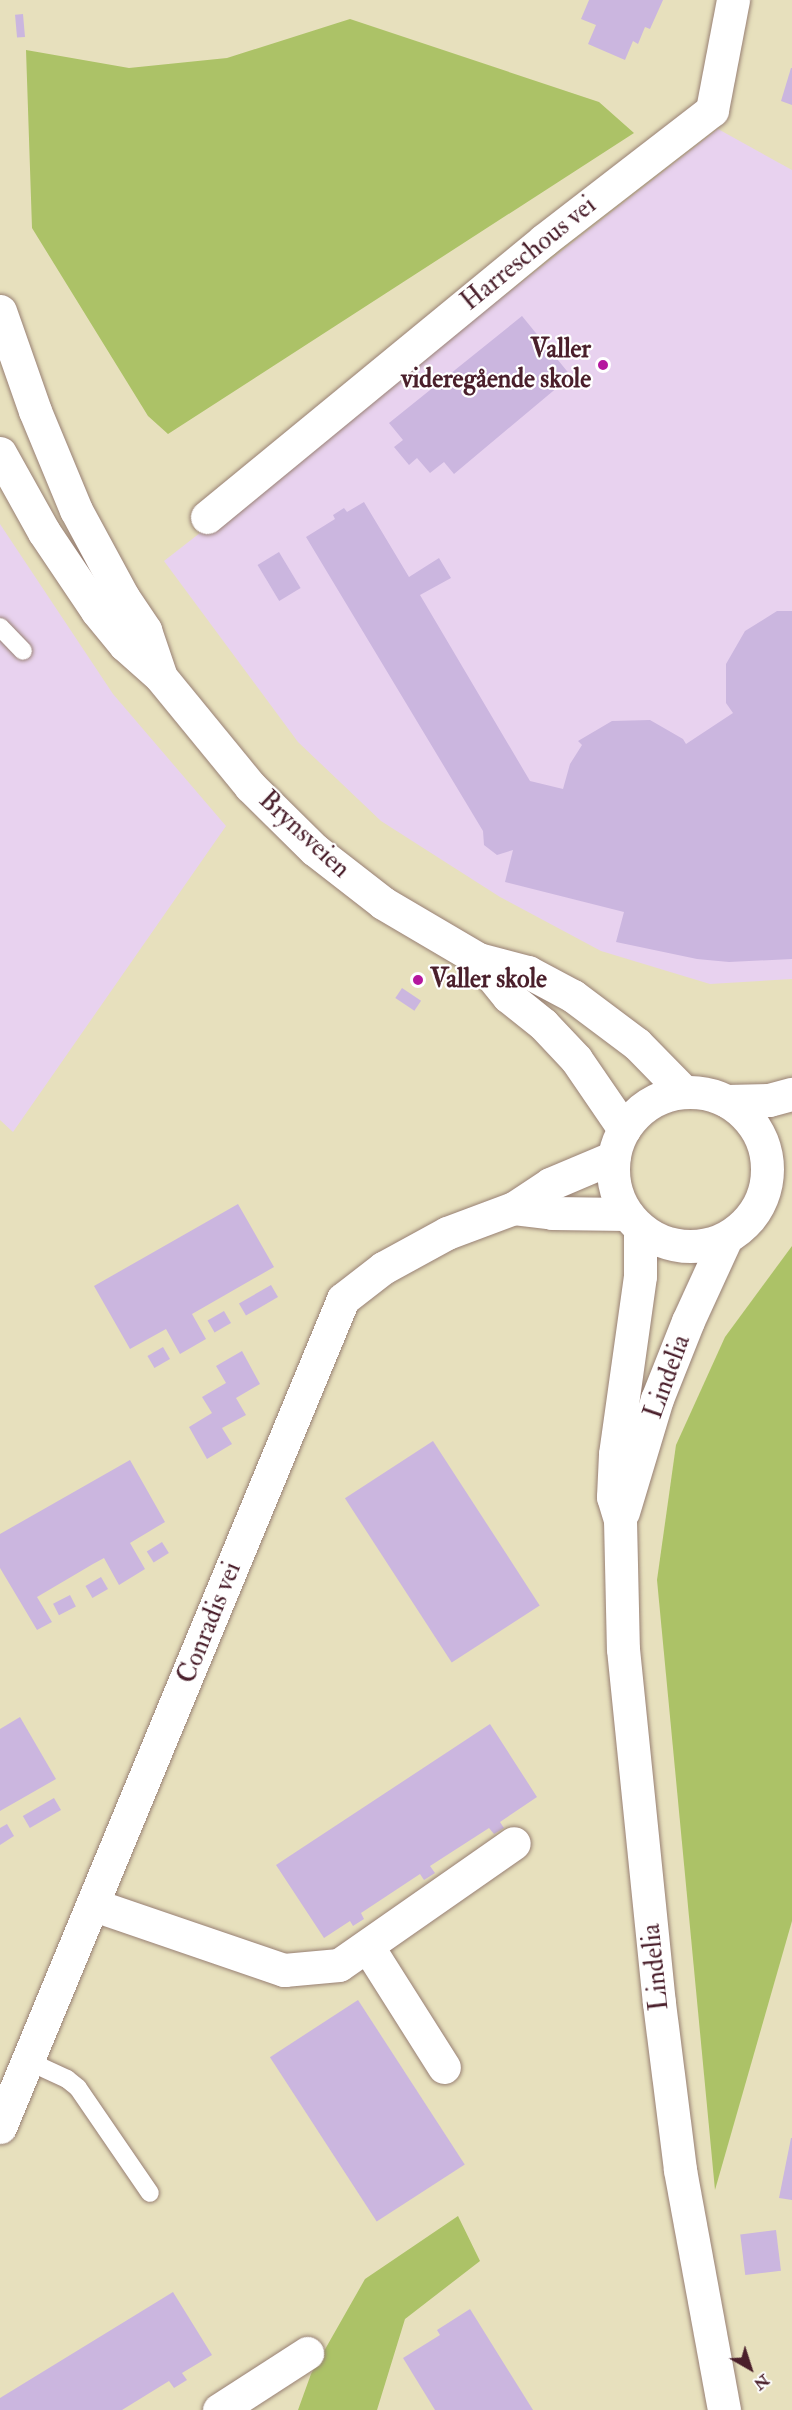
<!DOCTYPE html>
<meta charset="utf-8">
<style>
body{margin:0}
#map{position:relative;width:792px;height:2410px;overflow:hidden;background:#e7e0bd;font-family:"IM FELL Double Pica",serif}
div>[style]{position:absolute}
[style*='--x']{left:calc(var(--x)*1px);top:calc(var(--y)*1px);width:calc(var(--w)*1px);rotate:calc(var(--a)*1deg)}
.built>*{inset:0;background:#e8d2ef}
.green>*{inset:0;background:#acc267}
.building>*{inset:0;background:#cbb6df;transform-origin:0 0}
.roads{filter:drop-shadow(0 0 2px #988074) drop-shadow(0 0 2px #988074)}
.lane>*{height:18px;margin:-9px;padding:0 9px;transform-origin:9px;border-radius:9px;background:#fff}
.street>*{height:33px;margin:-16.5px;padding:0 16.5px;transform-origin:16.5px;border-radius:16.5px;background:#fff}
.secondary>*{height:33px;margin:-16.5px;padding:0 16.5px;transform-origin:16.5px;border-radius:16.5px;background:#fff}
.primary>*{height:33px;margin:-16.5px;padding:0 16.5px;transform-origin:16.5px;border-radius:16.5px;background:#fff}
.primary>.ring{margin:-16.5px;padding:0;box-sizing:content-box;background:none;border:33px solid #fff;border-radius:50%}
.dots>*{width:16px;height:16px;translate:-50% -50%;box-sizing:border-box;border:3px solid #fff;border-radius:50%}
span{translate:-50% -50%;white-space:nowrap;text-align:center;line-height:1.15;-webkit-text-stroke:4.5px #fff;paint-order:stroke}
.street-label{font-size:26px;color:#4a1f2b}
.poi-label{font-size:26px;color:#4a1f2b;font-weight:700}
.right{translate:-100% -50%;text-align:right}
.left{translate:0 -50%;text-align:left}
.north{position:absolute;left:720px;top:2338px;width:60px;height:60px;-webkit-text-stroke:4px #fff;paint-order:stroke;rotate:141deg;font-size:16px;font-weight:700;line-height:24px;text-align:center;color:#4a1f2b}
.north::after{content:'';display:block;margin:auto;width:21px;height:27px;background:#4a1f2b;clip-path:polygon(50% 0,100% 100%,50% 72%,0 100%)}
</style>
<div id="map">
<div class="built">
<i style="clip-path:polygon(718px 129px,792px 170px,792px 979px,710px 984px,601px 951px,500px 897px,381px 821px,298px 742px,164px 561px)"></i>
<i style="clip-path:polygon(0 524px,113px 694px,226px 826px,13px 1132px,0 1120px)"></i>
</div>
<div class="green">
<i style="clip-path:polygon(350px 19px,599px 102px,634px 133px,168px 434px,148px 416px,32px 228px,26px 50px,129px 68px,227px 58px)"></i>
<i style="clip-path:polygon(792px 1246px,792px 1921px,715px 2190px,657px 1580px,676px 1445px,725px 1337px)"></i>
<i style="clip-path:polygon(458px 2216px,480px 2261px,405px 2319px,377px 2410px,298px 2410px,311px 2374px,365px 2279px)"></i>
</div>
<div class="building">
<i style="clip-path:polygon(589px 0,663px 0,650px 29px,645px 27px,638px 44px,633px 41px,625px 60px,588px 44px,596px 25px,581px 19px)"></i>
<i style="left:23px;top:14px;width:23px;height:8px;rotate:85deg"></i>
<i style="clip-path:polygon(791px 68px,792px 68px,792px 105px,781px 101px)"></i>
<i style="clip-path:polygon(522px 316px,571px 376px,454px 474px,444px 462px,430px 473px,417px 458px,409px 465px,394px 447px,403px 440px,389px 423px)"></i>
<i style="clip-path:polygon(364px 502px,409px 577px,439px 558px,451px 578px,420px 595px,530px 781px,563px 789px,570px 764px,582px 745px,578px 741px,612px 721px,650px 720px,683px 739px,686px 744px,733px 713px,726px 703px,726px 664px,745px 631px,777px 611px,792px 611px,792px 959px,729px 962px,697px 959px,616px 942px,624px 912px,505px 882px,513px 850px,497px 855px,484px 845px,483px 831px,306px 537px,335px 519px,333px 515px,344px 508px,347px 512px)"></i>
<i style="left:279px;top:552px;width:42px;height:25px;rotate:59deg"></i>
<i style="left:402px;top:988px;width:23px;height:12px;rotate:34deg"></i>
<i style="clip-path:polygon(238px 1204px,274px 1267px,192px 1314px,206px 1339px,180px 1354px,166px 1329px,130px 1349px,94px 1286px)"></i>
<i style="left:271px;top:1285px;width:14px;height:37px;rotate:60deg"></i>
<i style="left:224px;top:1311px;width:14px;height:19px;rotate:60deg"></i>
<i style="left:163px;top:1347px;width:14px;height:18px;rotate:60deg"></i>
<i style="clip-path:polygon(242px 1351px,260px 1384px,236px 1398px,246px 1415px,222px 1428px,232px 1444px,207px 1459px,189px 1427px,212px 1413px,202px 1397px,226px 1383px,216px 1366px)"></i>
<i style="left:433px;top:1441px;width:196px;height:105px;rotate:57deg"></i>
<i style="clip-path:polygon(130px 1460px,165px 1522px,130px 1543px,145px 1569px,119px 1585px,104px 1558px,93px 1564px,37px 1597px,52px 1622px,37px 1630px,0 1568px,0 1534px)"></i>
<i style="left:162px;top:1542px;width:13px;height:18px;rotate:58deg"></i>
<i style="left:101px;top:1577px;width:14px;height:18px;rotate:60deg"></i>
<i style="left:70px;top:1595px;width:13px;height:19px;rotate:63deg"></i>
<i style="clip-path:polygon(20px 1717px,56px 1779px,0 1811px,0 1729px)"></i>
<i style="clip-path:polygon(490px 1724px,537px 1797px,500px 1822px,504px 1828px,494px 1834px,489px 1828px,430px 1866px,435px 1873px,424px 1880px,420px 1874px,361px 1913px,364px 1919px,353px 1926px,350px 1921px,324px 1938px,276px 1865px)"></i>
<i style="left:54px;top:1798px;width:14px;height:36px;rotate:60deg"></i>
<i style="clip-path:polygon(7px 1824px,14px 1836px,0 1845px,0 1828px)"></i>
<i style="left:358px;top:2000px;width:196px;height:105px;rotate:57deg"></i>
<i style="clip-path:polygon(791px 2138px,792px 2138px,792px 2200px,779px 2198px)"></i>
<i style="left:776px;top:2230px;width:41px;height:36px;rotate:83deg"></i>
<i style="clip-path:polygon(173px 2292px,212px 2355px,182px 2373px,187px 2380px,174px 2388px,169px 2381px,122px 2410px,0 2410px,0 2398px)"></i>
<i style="clip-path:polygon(470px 2309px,533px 2410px,435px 2410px,403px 2358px,440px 2335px,437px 2330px)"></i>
</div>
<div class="roads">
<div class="lane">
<i style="--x:0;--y:627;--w:33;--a:46"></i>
<i style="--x:28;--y:2061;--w:43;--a:24.8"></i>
<i style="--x:67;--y:2079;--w:14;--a:39"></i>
<i style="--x:78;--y:2088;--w:127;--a:55.6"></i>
</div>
<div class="street">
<i style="--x:207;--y:517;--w:436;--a:-39.4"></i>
<i style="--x:544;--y:240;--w:212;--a:-37.7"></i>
<i style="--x:712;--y:110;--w:112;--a:-79.2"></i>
<i style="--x:514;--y:1208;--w:38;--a:7"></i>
<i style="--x:552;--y:1213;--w:75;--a:0.8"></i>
<i style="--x:94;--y:1905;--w:201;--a:18.9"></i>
<i style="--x:284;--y:1970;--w:55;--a:-5.2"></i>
<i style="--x:339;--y:1965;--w:213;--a:-34.9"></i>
<i style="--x:368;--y:1947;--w:142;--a:57.7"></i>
<i style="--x:0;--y:2127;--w:896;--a:-67.5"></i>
<i style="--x:343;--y:1299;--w:51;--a:-37.8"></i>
<i style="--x:383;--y:1268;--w:73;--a:-28.7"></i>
<i style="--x:447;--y:1233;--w:72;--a:-20.5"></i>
<i style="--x:514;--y:1208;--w:43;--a:-33.7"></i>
<i style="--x:550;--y:1184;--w:69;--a:-22.9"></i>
<i style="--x:219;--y:2410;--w:105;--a:-32.9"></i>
</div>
<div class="secondary">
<i style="--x:640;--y:1229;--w:47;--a:90"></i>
<i style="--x:640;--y:1276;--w:180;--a:98"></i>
<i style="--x:615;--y:1454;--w:43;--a:92.7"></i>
<i style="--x:613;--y:1497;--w:24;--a:73"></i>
<i style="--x:620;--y:1520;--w:129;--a:88.7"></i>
<i style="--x:623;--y:1649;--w:356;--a:84.2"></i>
<i style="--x:659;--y:2003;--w:168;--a:82.8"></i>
<i style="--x:680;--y:2170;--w:244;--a:79.6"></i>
<i style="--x:623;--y:1512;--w:118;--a:-73.3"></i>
<i style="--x:657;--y:1399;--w:84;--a:-68.3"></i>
<i style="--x:688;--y:1321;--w:91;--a:-65.4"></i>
</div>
<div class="primary">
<i style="--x:0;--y:311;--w:106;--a:70.7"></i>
<i style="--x:35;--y:411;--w:107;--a:67.5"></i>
<i style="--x:76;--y:510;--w:99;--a:61.6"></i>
<i style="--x:123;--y:597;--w:40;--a:56"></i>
<i style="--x:145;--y:630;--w:46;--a:71.2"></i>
<i style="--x:0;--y:453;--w:90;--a:60.9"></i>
<i style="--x:44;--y:532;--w:95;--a:56.1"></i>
<i style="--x:97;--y:611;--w:44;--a:50.5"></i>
<i style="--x:125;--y:645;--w:47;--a:41.5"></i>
<i style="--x:160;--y:676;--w:142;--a:50.7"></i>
<i style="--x:250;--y:786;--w:91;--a:44.6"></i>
<i style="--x:315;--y:850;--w:86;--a:37.9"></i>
<i style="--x:383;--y:903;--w:110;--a:30.5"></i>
<i style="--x:478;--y:959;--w:52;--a:14.6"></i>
<i style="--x:528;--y:972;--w:51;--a:28.1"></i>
<i style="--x:573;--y:996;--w:80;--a:36.9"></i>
<i style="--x:637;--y:1044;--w:67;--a:45.6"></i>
<i style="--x:478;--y:959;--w:48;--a:51"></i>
<i style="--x:508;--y:996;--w:45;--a:38.7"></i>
<i style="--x:543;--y:1024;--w:48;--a:46.7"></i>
<i style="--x:576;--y:1059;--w:85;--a:55.6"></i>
<i class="ring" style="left:613px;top:1092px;width:121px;height:121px"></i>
<i style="--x:727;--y:1101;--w:42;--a:-1.4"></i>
<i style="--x:769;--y:1100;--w:24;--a:-15"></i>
</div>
</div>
<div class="dots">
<i style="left:603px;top:365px;background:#b5179e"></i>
<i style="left:418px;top:980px;background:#b5179e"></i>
</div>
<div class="street-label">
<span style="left:529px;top:254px;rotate:-39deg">Harreschous vei</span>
<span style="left:304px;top:835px;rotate:43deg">Brynsveien</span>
<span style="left:668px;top:1377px;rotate:-70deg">Lindelia</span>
<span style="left:210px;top:1623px;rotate:-68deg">Conradis vei</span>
<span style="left:656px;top:1967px;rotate:-96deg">Lindelia</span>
</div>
<div class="poi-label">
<span class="right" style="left:591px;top:365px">Valler<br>videregående skole</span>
<span class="left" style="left:430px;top:980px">Valler skole</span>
</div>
<div class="north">N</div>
</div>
